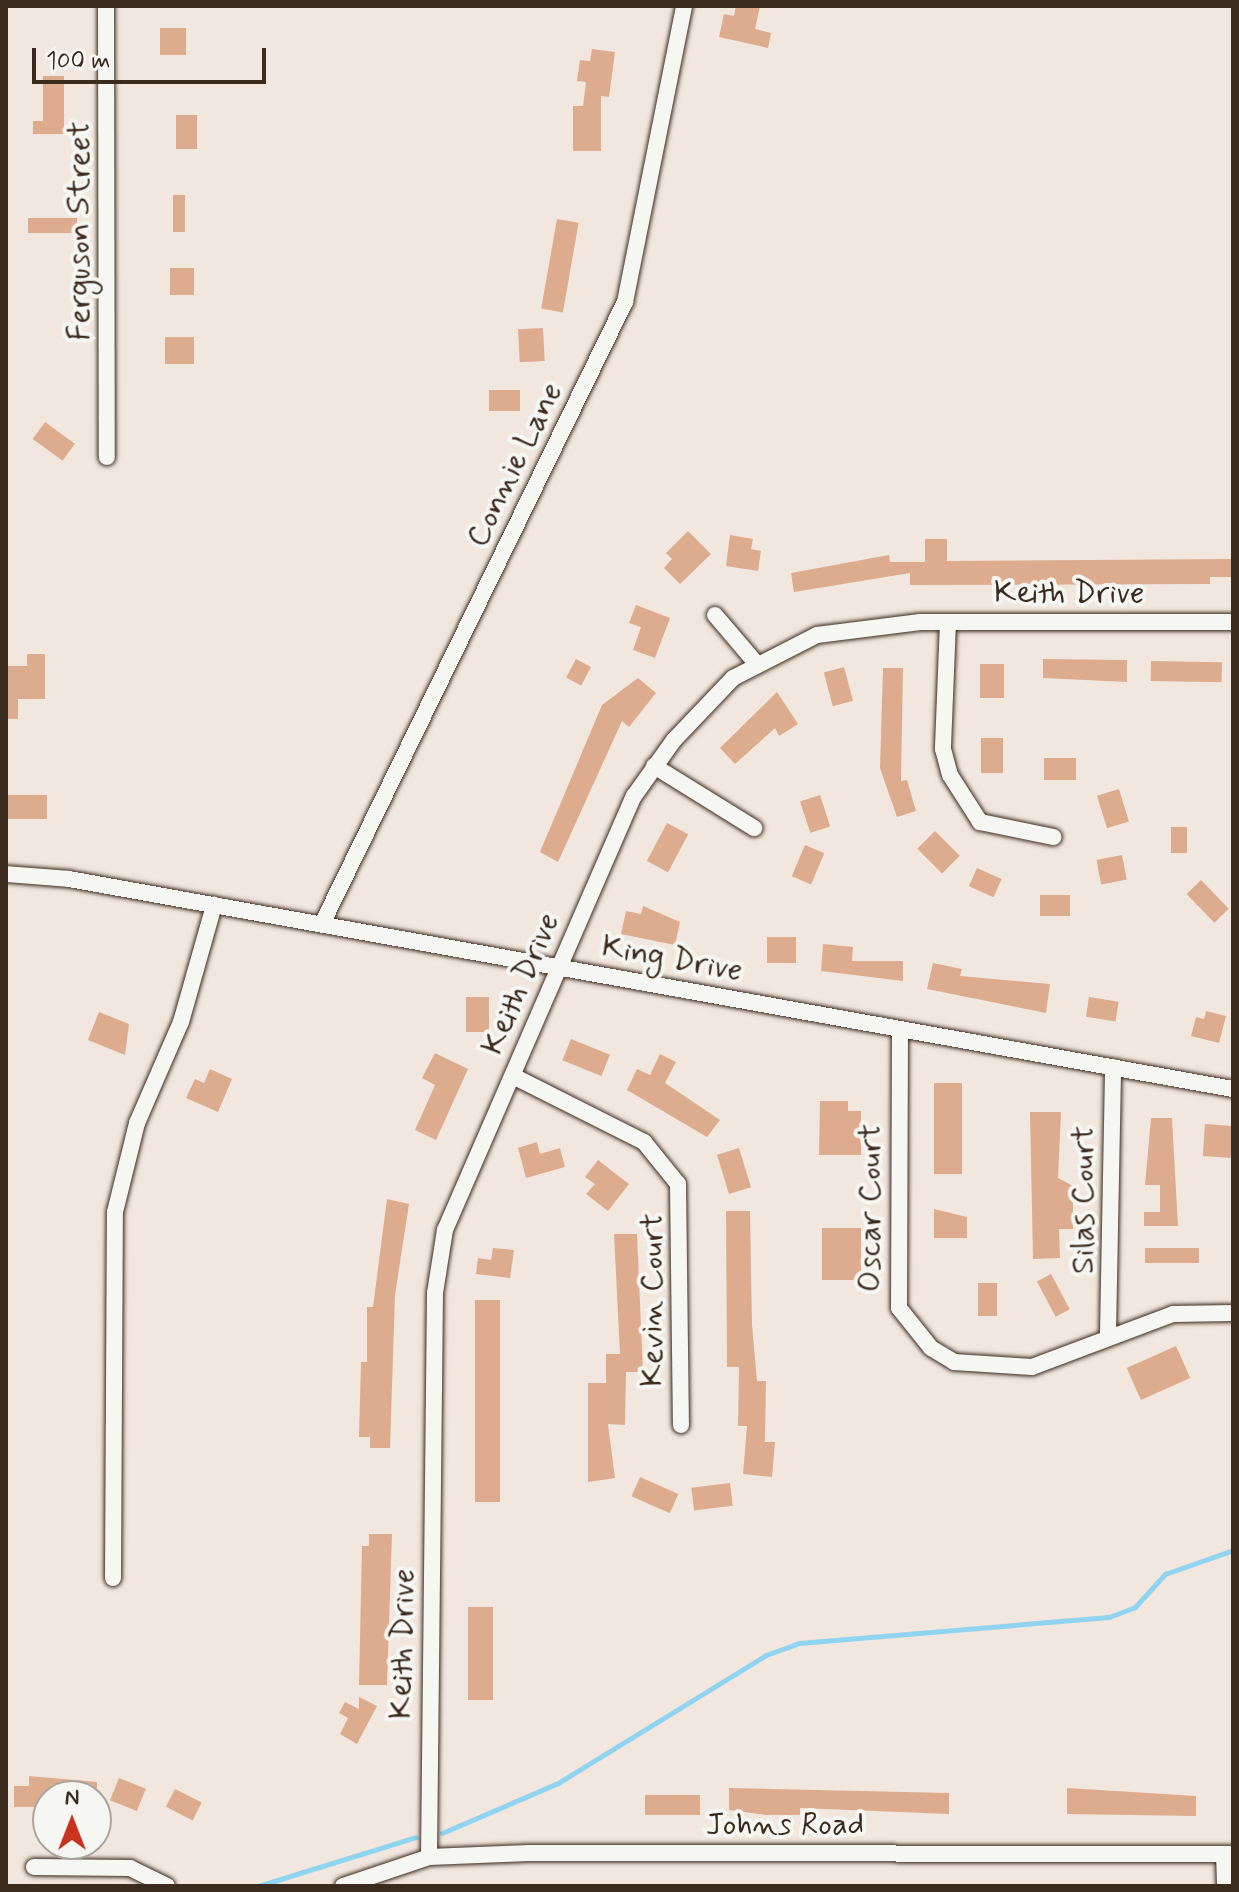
<!DOCTYPE html>
<style>
body{margin:0}
#map{position:relative;width:1239px;height:1892px;overflow:hidden;background:#f1e7de;font-family:Mynerve,sans-serif}
div>[style]{position:absolute}
[style*='--x']{left:calc(var(--x)*1px);top:calc(var(--y)*1px);width:calc(var(--w)*1px);rotate:calc(var(--a)*1deg)}
.stream>*{height:5px;margin:-2.5px;padding:0 2.5px;transform-origin:2.5px;border-radius:2.5px;background:#90d4f2}
.building>*{inset:0;background:#ddac8f;transform-origin:0 0}
.roads{filter:drop-shadow(0 0 2px #3b2a1e) drop-shadow(0 0 2px #3b2a1e)}
.street>*{height:16px;margin:-8px;padding:0 8px;transform-origin:8px;border-radius:8px;background:#f6f6f2}
span{translate:-50% -50%;white-space:nowrap;text-align:center;line-height:1.15;-webkit-text-stroke:8px #f6f6f2;paint-order:stroke}
.street-label{font-size:32px;color:#3b2a1e}
.frame{position:absolute;inset:0;border:8px solid #3b2a1e;pointer-events:none}
.north{position:absolute;left:32px;top:1780px;width:80px;height:80px;box-sizing:border-box;background:#f6f6f2;border:2px solid #aba49d;border-radius:50%;rotate:0deg;font-size:22px;font-weight:700;line-height:32px;text-align:center;color:#3b2a1e}
.north::after{content:'';display:block;margin:auto;width:28px;height:36px;background:#c8321e;clip-path:polygon(50% 0,100% 100%,50% 72%,0 100%)}
.scale{position:absolute;left:32px;top:48px;width:234px;height:36px;box-sizing:border-box;border:4px solid #3b2a1e;border-top:0;padding-left:10px;font-size:24px;line-height:28px;white-space:nowrap;color:#3b2a1e;-webkit-text-stroke:6px #f6f6f2;paint-order:stroke}
</style>
<div id="map">
<div class="stream">
<i style="--x:442;--y:1833;--w:126;--a:-23.3"></i>
<i style="--x:558;--y:1783;--w:244;--a:-31.6"></i>
<i style="--x:766;--y:1655;--w:35;--a:-20"></i>
<i style="--x:799;--y:1643;--w:311;--a:-4.8"></i>
<i style="--x:1109;--y:1617;--w:28;--a:-21"></i>
<i style="--x:1135;--y:1607;--w:45;--a:-47.7"></i>
<i style="--x:1165;--y:1574;--w:72;--a:-19.4"></i>
<i style="--x:258;--y:1886;--w:165;--a:-17.2"></i>
</div>
<div class="building">
<i style="clip-path:polygon(736px 6px,760px 6px,755px 29px,771px 33px,768px 48px,719px 37px,724px 14px,734px 16px)"></i>
<i style="left:160px;top:28px;width:26px;height:27px"></i>
<i style="clip-path:polygon(592px 49px,615px 52px,609px 97px,601px 96px,601px 151px,573px 151px,573px 106px,583px 106px,586px 82px,577px 81px,580px 60px,590px 61px)"></i>
<i style="clip-path:polygon(43px 76px,64px 76px,64px 134px,33px 134px,33px 121px,43px 121px)"></i>
<i style="left:176px;top:115px;width:21px;height:34px"></i>
<i style="left:173px;top:195px;width:12px;height:37px"></i>
<i style="left:28px;top:218px;width:49px;height:15px"></i>
<i style="left:557px;top:219px;width:22px;height:91px;rotate:10deg"></i>
<i style="left:170px;top:268px;width:24px;height:27px"></i>
<i style="left:543px;top:328px;width:33px;height:25px;rotate:87deg"></i>
<i style="left:165px;top:337px;width:29px;height:27px"></i>
<i style="left:489px;top:390px;width:31px;height:21px"></i>
<i style="left:45px;top:422px;width:37px;height:21px;rotate:36deg"></i>
<i style="clip-path:polygon(688px 531px,711px 554px,680px 584px,664px 568px,672px 559px,666px 553px)"></i>
<i style="clip-path:polygon(730px 535px,753px 539px,751px 549px,761px 551px,758px 571px,726px 566px)"></i>
<i style="clip-path:polygon(925px 539px,947px 539px,947px 561px,1233px 559px,1233px 577px,1210px 577px,1210px 584px,910px 585px,910px 573px,794px 592px,791px 573px,889px 555px,890px 562px,925px 562px)"></i>
<i style="clip-path:polygon(636px 605px,670px 618px,655px 658px,633px 650px,641px 627px,629px 623px)"></i>
<i style="clip-path:polygon(27px 654px,45px 654px,45px 699px,18px 699px,18px 719px,6px 719px,6px 666px,27px 666px)"></i>
<i style="left:576px;top:659px;width:17px;height:21px;rotate:28deg"></i>
<i style="clip-path:polygon(1043px 659px,1127px 660px,1127px 682px,1043px 678px)"></i>
<i style="left:1151px;top:661px;width:71px;height:20px;rotate:1deg"></i>
<i style="left:980px;top:664px;width:24px;height:34px"></i>
<i style="left:844px;top:667px;width:35px;height:21px;rotate:75deg"></i>
<i style="clip-path:polygon(883px 668px,903px 668px,901px 781px,907px 780px,916px 811px,897px 817px,880px 768px)"></i>
<i style="clip-path:polygon(638px 678px,656px 693px,629px 727px,622px 721px,558px 862px,540px 852px,602px 705px)"></i>
<i style="clip-path:polygon(777px 692px,798px 724px,779px 736px,775px 728px,735px 764px,720px 748px)"></i>
<i style="left:981px;top:738px;width:22px;height:35px"></i>
<i style="left:1044px;top:758px;width:32px;height:22px"></i>
<i style="left:1119px;top:789px;width:34px;height:23px;rotate:73deg"></i>
<i style="left:6px;top:795px;width:41px;height:24px"></i>
<i style="left:820px;top:795px;width:33px;height:21px;rotate:72deg"></i>
<i style="left:667px;top:823px;width:24px;height:43px;rotate:28deg"></i>
<i style="left:1171px;top:827px;width:16px;height:26px"></i>
<i style="left:935px;top:831px;width:35px;height:25px;rotate:45deg"></i>
<i style="left:805px;top:845px;width:21px;height:34px;rotate:23deg"></i>
<i style="left:1122px;top:855px;width:25px;height:26px;rotate:79deg"></i>
<i style="left:977px;top:868px;width:27px;height:20px;rotate:24deg"></i>
<i style="left:1201px;top:880px;width:40px;height:20px;rotate:46deg"></i>
<i style="left:1040px;top:895px;width:30px;height:21px"></i>
<i style="clip-path:polygon(643px 906px,680px 922px,675px 945px,621px 934px,626px 911px,641px 914px)"></i>
<i style="left:767px;top:937px;width:29px;height:26px"></i>
<i style="clip-path:polygon(823px 944px,853px 947px,852px 961px,903px 961px,903px 981px,821px 971px)"></i>
<i style="clip-path:polygon(933px 963px,962px 969px,960px 976px,1050px 984px,1046px 1013px,927px 989px)"></i>
<i style="left:466px;top:997px;width:23px;height:35px"></i>
<i style="left:1089px;top:997px;width:30px;height:20px;rotate:9deg"></i>
<i style="clip-path:polygon(1206px 1011px,1226px 1016px,1219px 1043px,1191px 1036px,1196px 1017px,1204px 1019px)"></i>
<i style="clip-path:polygon(99px 1012px,129px 1024px,125px 1055px,88px 1040px)"></i>
<i style="left:571px;top:1039px;width:42px;height:23px;rotate:22deg"></i>
<i style="clip-path:polygon(435px 1053px,468px 1069px,436px 1140px,415px 1130px,435px 1085px,422px 1078px)"></i>
<i style="clip-path:polygon(660px 1054px,676px 1062px,665px 1083px,720px 1120px,707px 1137px,627px 1090px,637px 1069px,650px 1075px)"></i>
<i style="clip-path:polygon(210px 1069px,232px 1079px,218px 1112px,186px 1098px,195px 1079px,204px 1083px)"></i>
<i style="left:934px;top:1083px;width:28px;height:91px"></i>
<i style="clip-path:polygon(820px 1101px,848px 1101px,848px 1111px,861px 1111px,861px 1155px,819px 1155px)"></i>
<i style="clip-path:polygon(1030px 1112px,1061px 1112px,1058px 1178px,1073px 1186px,1073px 1229px,1059px 1229px,1060px 1258px,1033px 1259px)"></i>
<i style="clip-path:polygon(1151px 1118px,1172px 1118px,1178px 1226px,1144px 1226px,1144px 1212px,1160px 1212px,1160px 1185px,1145px 1185px)"></i>
<i style="left:1205px;top:1124px;width:28px;height:32px;rotate:4deg"></i>
<i style="clip-path:polygon(537px 1142px,540px 1154px,560px 1148px,565px 1167px,526px 1178px,518px 1148px)"></i>
<i style="left:739px;top:1148px;width:41px;height:23px;rotate:73deg"></i>
<i style="clip-path:polygon(598px 1160px,629px 1184px,608px 1211px,586px 1194px,595px 1184px,585px 1177px)"></i>
<i style="clip-path:polygon(387px 1199px,409px 1204px,395px 1295px,390px 1448px,370px 1448px,370px 1437px,359px 1437px,361px 1362px,367px 1362px,367px 1307px,373px 1307px)"></i>
<i style="clip-path:polygon(934px 1209px,967px 1217px,967px 1238px,934px 1238px)"></i>
<i style="clip-path:polygon(726px 1211px,750px 1211px,752px 1325px,757px 1381px,766px 1381px,765px 1442px,775px 1442px,772px 1477px,743px 1474px,747px 1426px,738px 1426px,739px 1367px,727px 1367px)"></i>
<i style="left:822px;top:1228px;width:39px;height:52px"></i>
<i style="clip-path:polygon(614px 1234px,637px 1234px,643px 1372px,626px 1372px,625px 1425px,608px 1424px,615px 1478px,588px 1482px,588px 1383px,606px 1383px,606px 1354px,620px 1354px)"></i>
<i style="clip-path:polygon(493px 1248px,514px 1250px,510px 1278px,476px 1274px,478px 1258px,491px 1260px)"></i>
<i style="left:1199px;top:1248px;width:15px;height:54px;rotate:90deg"></i>
<i style="left:1051px;top:1274px;width:40px;height:16px;rotate:62deg"></i>
<i style="left:978px;top:1283px;width:19px;height:33px"></i>
<i style="left:475px;top:1300px;width:25px;height:202px"></i>
<i style="left:1176px;top:1346px;width:35px;height:54px;rotate:66deg"></i>
<i style="left:640px;top:1477px;width:42px;height:21px;rotate:24deg"></i>
<i style="left:730px;top:1483px;width:23px;height:39px;rotate:83deg"></i>
<i style="clip-path:polygon(369px 1534px,392px 1534px,387px 1685px,359px 1685px,362px 1546px,369px 1546px)"></i>
<i style="left:468px;top:1607px;width:25px;height:93px"></i>
<i style="clip-path:polygon(359px 1697px,377px 1706px,357px 1744px,340px 1734px,348px 1718px,339px 1713px,345px 1702px,359px 1709px)"></i>
<i style="clip-path:polygon(29px 1776px,97px 1782px,97px 1796px,45px 1796px,45px 1807px,14px 1807px,14px 1786px,29px 1786px)"></i>
<i style="left:119px;top:1778px;width:29px;height:24px;rotate:22deg"></i>
<i style="clip-path:polygon(729px 1788px,949px 1793px,949px 1814px,800px 1808px,800px 1815px,766px 1815px,729px 1810px)"></i>
<i style="clip-path:polygon(1067px 1788px,1196px 1796px,1196px 1816px,1067px 1814px)"></i>
<i style="left:175px;top:1789px;width:30px;height:20px;rotate:27deg"></i>
<i style="left:645px;top:1795px;width:55px;height:20px"></i>
</div>
<div class="roads">
<div class="street">
<i style="--x:106;--y:6;--w:451;--a:89.9"></i>
<i style="--x:715;--y:615;--w:62;--a:49.6"></i>
<i style="--x:948;--y:622;--w:127;--a:92.3"></i>
<i style="--x:943;--y:749;--w:27;--a:75"></i>
<i style="--x:950;--y:775;--w:56;--a:57.4"></i>
<i style="--x:980;--y:822;--w:75;--a:11.6"></i>
<i style="--x:654;--y:766;--w:118;--a:31.8"></i>
<i style="--x:6;--y:874;--w:63;--a:4.5"></i>
<i style="--x:69;--y:879;--w:1183;--a:10.23"></i>
<i style="--x:322;--y:924;--w:692;--a:-64.03"></i>
<i style="--x:625;--y:302;--w:302;--a:-78.7"></i>
<i style="--x:900;--y:1029;--w:279;--a:90.2"></i>
<i style="--x:899;--y:1308;--w:51;--a:51.3"></i>
<i style="--x:931;--y:1348;--w:27;--a:31"></i>
<i style="--x:954;--y:1362;--w:78;--a:3.7"></i>
<i style="--x:1032;--y:1367;--w:151;--a:-20.6"></i>
<i style="--x:1173;--y:1314;--w:60;--a:-1"></i>
<i style="--x:513;--y:1076;--w:147;--a:26.7"></i>
<i style="--x:644;--y:1142;--w:54;--a:51"></i>
<i style="--x:678;--y:1184;--w:241;--a:89.3"></i>
<i style="--x:1108;--y:1333;--w:266;--a:-88.9"></i>
<i style="--x:113;--y:1578;--w:366;--a:-89.7"></i>
<i style="--x:115;--y:1212;--w:92;--a:-76.1"></i>
<i style="--x:137;--y:1123;--w:110;--a:-66.5"></i>
<i style="--x:181;--y:1022;--w:122;--a:-74.2"></i>
<i style="--x:1224;--y:1854;--w:32;--a:88"></i>
<i style="--x:429;--y:1857;--w:564;--a:-89.39"></i>
<i style="--x:435;--y:1293;--w:64;--a:-81"></i>
<i style="--x:445;--y:1230;--w:473;--a:-66.5"></i>
<i style="--x:634;--y:796;--w:69;--a:-54.5"></i>
<i style="--x:674;--y:740;--w:86;--a:-46.4"></i>
<i style="--x:733;--y:678;--w:94;--a:-27.1"></i>
<i style="--x:817;--y:635;--w:104;--a:-7.2"></i>
<i style="--x:920;--y:622;--w:313;--a:0"></i>
<i style="--x:34;--y:1867;--w:96;--a:0.6"></i>
<i style="--x:130;--y:1868;--w:41;--a:25.9"></i>
<i style="--x:343;--y:1886;--w:91;--a:-18.6"></i>
<i style="--x:429;--y:1857;--w:100;--a:-2.3"></i>
<i style="--x:529;--y:1853;--w:704;--a:0.08"></i>
</div>
</div>
<div class="street-label">
<span style="left:80px;top:231px;rotate:-90deg">Ferguson Street</span>
<span style="left:515px;top:465px;rotate:-64deg">Connie Lane</span>
<span style="left:1069px;top:593px">Keith Drive</span>
<span style="left:672px;top:959px;rotate:10deg">King Drive</span>
<span style="left:521px;top:984px;rotate:-67deg">Keith Drive</span>
<span style="left:1084px;top:1200px;rotate:-90deg">Silas Court</span>
<span style="left:871px;top:1208px;rotate:-90deg">Oscar Court</span>
<span style="left:653px;top:1300px;rotate:-90deg">Kevin Court</span>
<span style="left:403px;top:1644px;rotate:-89deg">Keith Drive</span>
<span style="left:785px;top:1825px">Johns Road</span>
</div>
<div class="frame"></div>
<div class="north">N</div>
<div class="scale">100 m</div>
</div>
